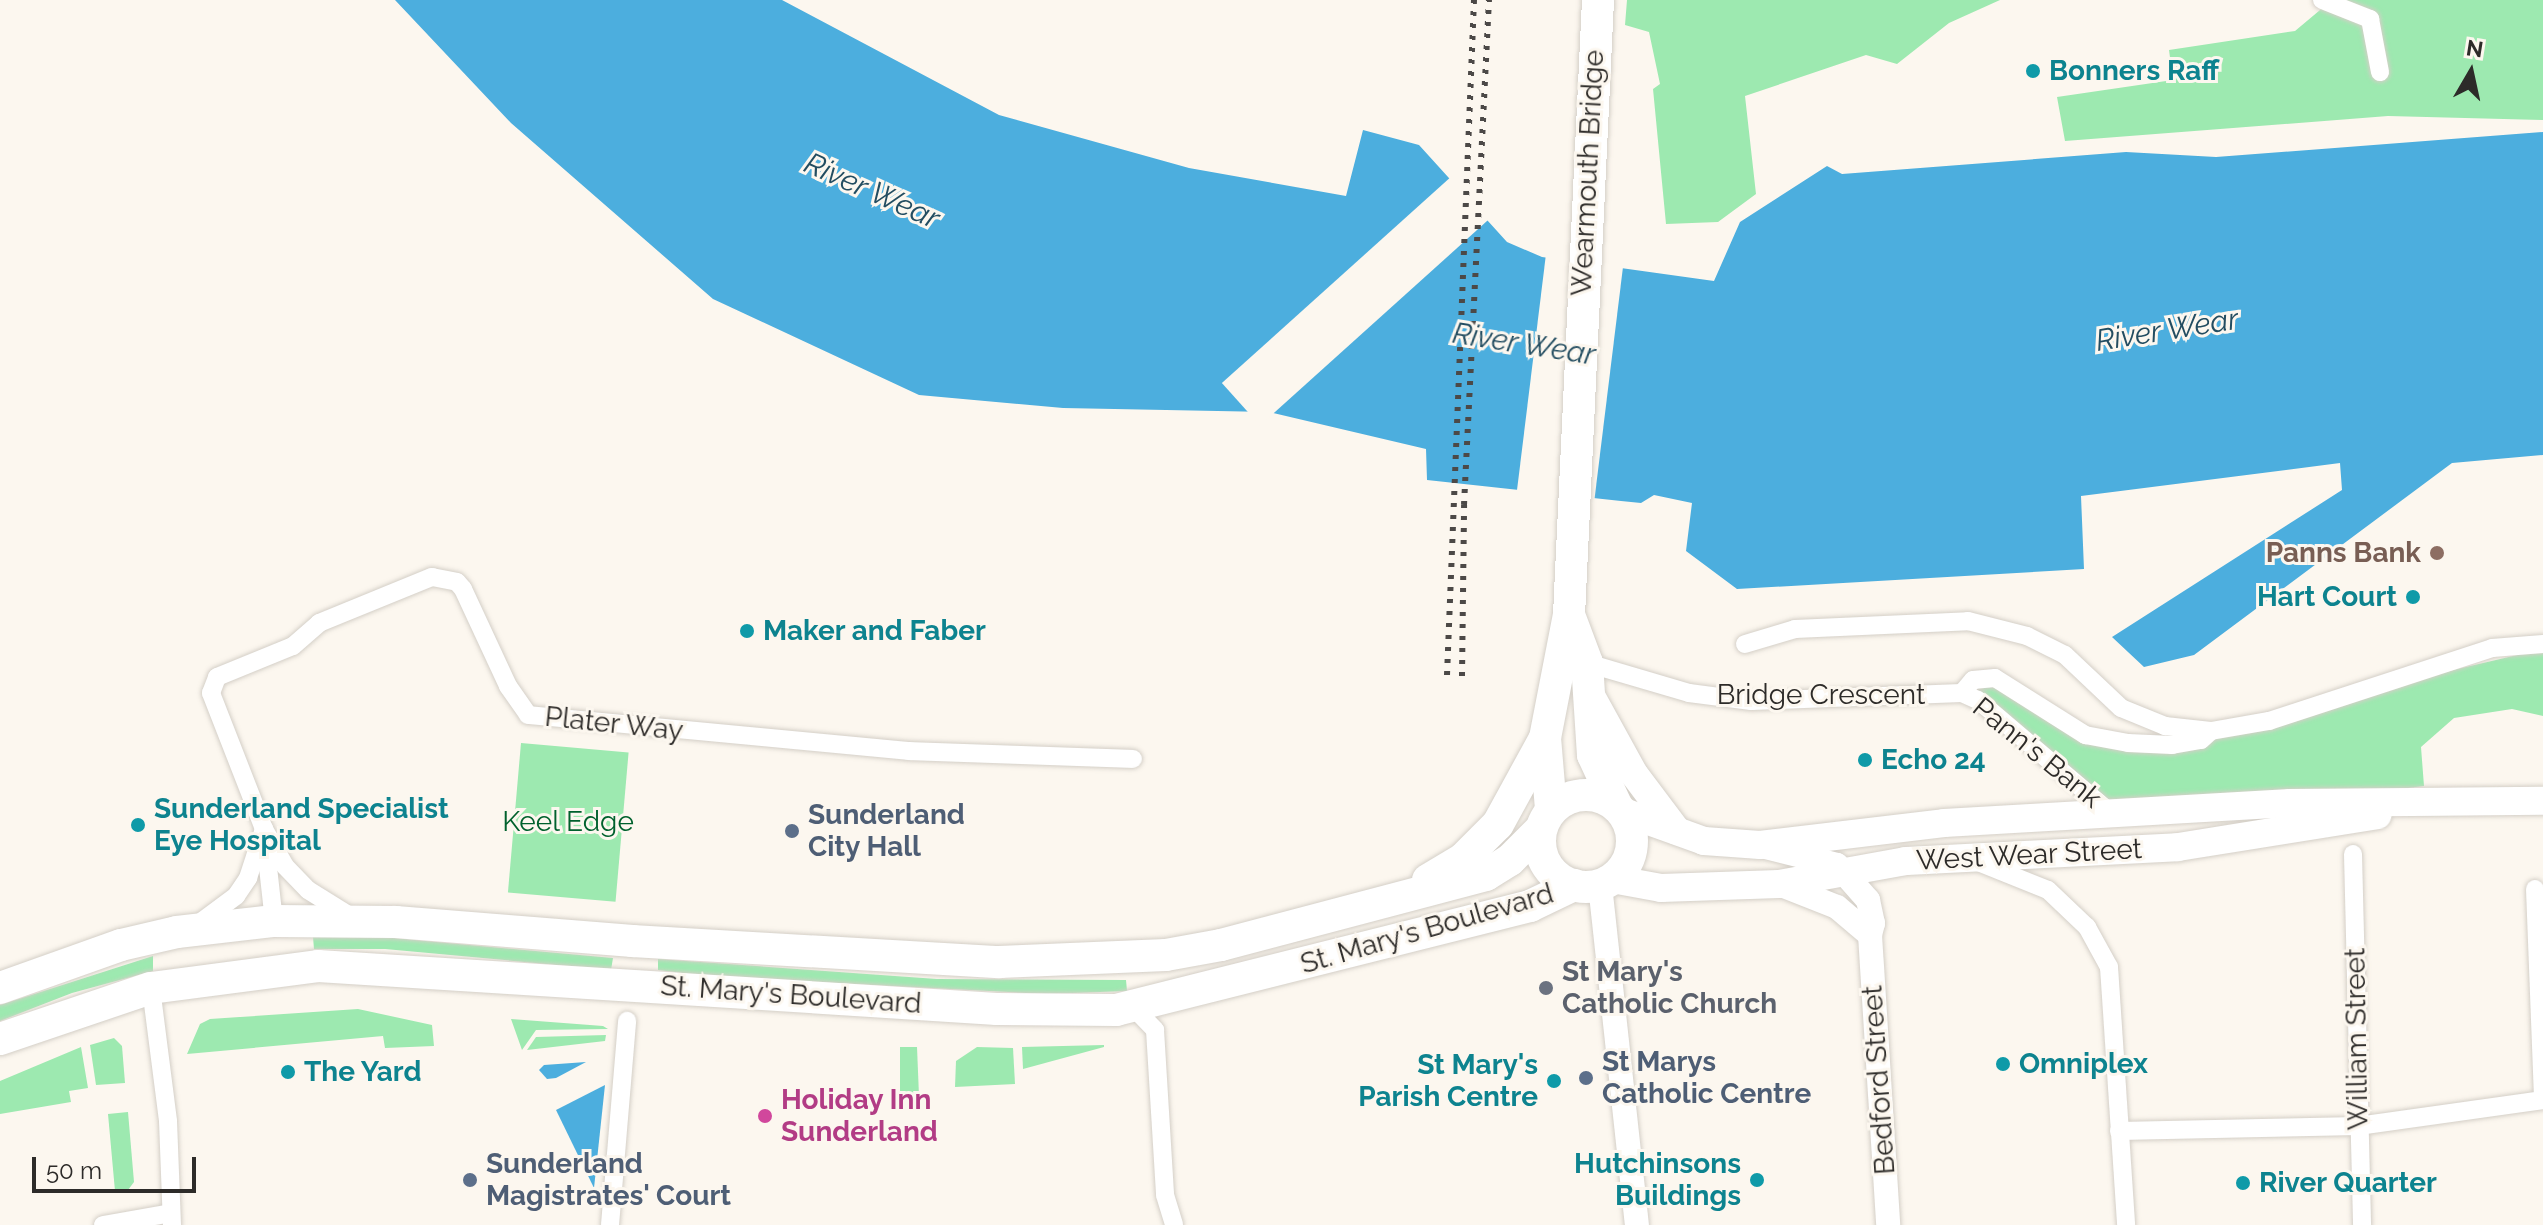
<!DOCTYPE html>
<style>
body{margin:0}
#map{position:relative;width:2543px;height:1225px;overflow:hidden;background:#fcf7ef;font-family:Raleway,sans-serif}
div>[style]{position:absolute}
[style*='--x']{left:calc(var(--x)*1px);top:calc(var(--y)*1px);width:calc(var(--w)*1px);rotate:calc(var(--a)*1deg)}
.green>*{inset:0;background:#9de9b0;transform-origin:0 0}
.water>*{inset:0;background:#4caede}
.pier>*{inset:0;background:#fcf7ef;transform-origin:0 0}
.roads{filter:drop-shadow(0 0 2px #d4cfc7) drop-shadow(0 0 2px #d4cfc7)}
.street>*{height:18px;margin:-9px;padding:0 9px;transform-origin:9px;border-radius:9px;background:#fff}
.secondary>*{height:24px;margin:-12px;padding:0 12px;transform-origin:12px;border-radius:12px;background:#fff}
.primary>*{height:28px;margin:-14px;padding:0 14px;transform-origin:14px;border-radius:14px;background:#fff}
.highway>*{height:32px;margin:-16px;padding:0 16px;transform-origin:16px;border-radius:16px;background:#fff}
.highway>.ring{margin:-16px;padding:0;box-sizing:content-box;background:none;border:32px solid #fff;border-radius:50%}
.rail>*{height:6px;margin-top:-3px;transform-origin:0;background:repeating-linear-gradient(90deg,#4c4947 0 4px,transparent 0 12px)}
.dots>*{width:22px;height:22px;translate:-50% -50%;box-sizing:border-box;border:4px solid #fcf7ef;border-radius:50%}
span{translate:-50% -50%;white-space:nowrap;text-align:center;line-height:1.15;-webkit-text-stroke:6px #fcf7ef;paint-order:stroke}
.culture-label{font-size:28px;color:#0d838f;font-weight:700}
.left{translate:0 -50%;text-align:left}
.right{translate:-100% -50%;text-align:right}
.street-label{font-size:28px;color:#2d2b29}
.education-label{font-size:28px;color:#785e54;font-weight:700}
.service-label{font-size:28px;color:#4e5e75;font-weight:700}
.park-label{font-size:28px;color:#00612d}
.worship-label{font-size:28px;color:#5b616d;font-weight:700}
.hotel-label{font-size:28px;color:#b23c85;font-weight:700}
.water-label{font-size:30px;color:#234d61;font-style:italic}
.north{position:absolute;left:2431px;top:32px;width:80px;height:80px;-webkit-text-stroke:6px #fcf7ef;paint-order:stroke;rotate:9deg;font-size:22px;font-weight:700;line-height:32px;text-align:center;color:#2d2b29}
.north::after{content:'';display:block;margin:auto;width:28px;height:36px;background:#2d2b29;clip-path:polygon(50% 0,100% 100%,50% 72%,0 100%)}
.scale{position:absolute;left:32px;top:1157px;width:164px;height:36px;box-sizing:border-box;border:4px solid #2d2b29;border-top:0;padding-left:10px;font-size:24px;line-height:28px;white-space:nowrap;color:#2d2b29;-webkit-text-stroke:6px #fcf7ef;paint-order:stroke}
</style>
<div id="map">
<div class="green">
<i style="clip-path:polygon(1627px 0,2000px 0,1949px 23px,1897px 64px,1866px 55px,1745px 96px,1756px 194px,1718px 222px,1666px 224px,1653px 89px,1660px 84px,1649px 32px,1625px 25px)"></i>
<i style="clip-path:polygon(2332px 0,2543px 0,2543px 120px,2388px 116px,2065px 141px,2057px 97px,2173px 80px,2169px 50px,2295px 31px)"></i>
<i style="clip-path:polygon(2543px 649px,2543px 716px,2512px 709px,2454px 718px,2421px 747px,2424px 786px,2290px 803px,2112px 814px,1966px 685px,1984px 677px,2073px 728px,2172px 745px,2333px 698px)"></i>
<i style="left:521px;top:743px;width:108px;height:150px;rotate:5deg"></i>
<i style="clip-path:polygon(371px 936px,613px 958px,611px 970px,385px 949px,314px 949px,313px 937px)"></i>
<i style="clip-path:polygon(153px 956px,153px 971px,72px 993px,0 1021px,0 1005px)"></i>
<i style="clip-path:polygon(658px 959px,937px 979px,1126px 980px,1127px 991px,1045px 994px,717px 977px,658px 970px)"></i>
<i style="clip-path:polygon(358px 1009px,432px 1025px,434px 1046px,385px 1048px,383px 1036px,187px 1054px,200px 1024px,210px 1019px)"></i>
<i style="clip-path:polygon(511px 1019px,603px 1026px,608px 1029px,536px 1030px,522px 1050px)"></i>
<i style="clip-path:polygon(606px 1035px,605px 1041px,527px 1050px,536px 1037px)"></i>
<i style="clip-path:polygon(114px 1038px,122px 1046px,125px 1083px,96px 1085px,90px 1045px)"></i>
<i style="clip-path:polygon(1104px 1045px,1104px 1047px,1023px 1069px,1022px 1047px)"></i>
<i style="clip-path:polygon(81px 1047px,88px 1088px,69px 1091px,71px 1102px,0 1114px,0 1081px)"></i>
<i style="clip-path:polygon(900px 1047px,917px 1047px,919px 1096px,900px 1103px)"></i>
<i style="clip-path:polygon(977px 1047px,1013px 1048px,1015px 1084px,955px 1087px,956px 1061px)"></i>
<i style="clip-path:polygon(128px 1112px,134px 1182px,128px 1190px,115px 1191px,108px 1114px)"></i>
</div>
<div class="water">
<i style="clip-path:polygon(395px 0,782px 0,999px 115px,1189px 168px,1346px 196px,1363px 130px,1419px 145px,1507px 242px,1542px 257px,1714px 281px,1740px 222px,1827px 166px,1842px 174px,2126px 152px,2216px 157px,2543px 132px,2543px 455px,2452px 463px,2194px 655px,2144px 667px,2112px 637px,2342px 490px,2340px 463px,2081px 496px,2084px 569px,1737px 589px,1686px 551px,1692px 503px,1654px 495px,1641px 503px,1621px 501px,1427px 480px,1426px 449px,1269px 412px,1063px 408px,919px 395px,713px 299px,511px 123px)"></i>
<i style="clip-path:polygon(586px 1062px,556px 1078px,547px 1079px,539px 1070px,544px 1065px)"></i>
<i style="clip-path:polygon(605px 1085px,594px 1188px,556px 1110px)"></i>
</div>
<div class="pier">
<i style="left:1453px;top:175px;width:57px;height:311px;rotate:48deg"></i>
<i style="left:1546px;top:254px;width:78px;height:242px;rotate:7deg"></i>
</div>
<div class="roads">
<div class="street">
<i style="--x:2322;--y:0;--w:52;--a:21.6"></i>
<i style="--x:2370;--y:19;--w:54;--a:79.3"></i>
<i style="--x:1745;--y:644;--w:52;--a:-16.7"></i>
<i style="--x:1795;--y:629;--w:173;--a:-2.6"></i>
<i style="--x:1968;--y:621;--w:61;--a:14.3"></i>
<i style="--x:2027;--y:636;--w:42;--a:26.6"></i>
<i style="--x:2065;--y:655;--w:77;--a:43.4"></i>
<i style="--x:2121;--y:708;--w:48;--a:22.2"></i>
<i style="--x:2165;--y:726;--w:46;--a:6.2"></i>
<i style="--x:2211;--y:731;--w:59;--a:-9.8"></i>
<i style="--x:2269;--y:721;--w:235;--a:-18.1"></i>
<i style="--x:2492;--y:648;--w:51;--a:-4.5"></i>
<i style="--x:1587;--y:663;--w:106;--a:16.4"></i>
<i style="--x:1689;--y:693;--w:63;--a:7.4"></i>
<i style="--x:1751;--y:701;--w:211;--a:-2.2"></i>
<i style="--x:1962;--y:693;--w:17;--a:-50"></i>
<i style="--x:1973;--y:680;--w:22;--a:-5"></i>
<i style="--x:1995;--y:678;--w:107;--a:32.3"></i>
<i style="--x:2085;--y:735;--w:44;--a:10.5"></i>
<i style="--x:2128;--y:743;--w:44;--a:2.6"></i>
<i style="--x:2172;--y:745;--w:29;--a:-10"></i>
<i style="--x:2201;--y:740;--w:13;--a:-42"></i>
<i style="--x:1962;--y:693;--w:17;--a:24"></i>
<i style="--x:1978;--y:700;--w:176;--a:40.4"></i>
<i style="--x:265;--y:840;--w:81;--a:83.7"></i>
<i style="--x:2353;--y:854;--w:371;--a:88.6"></i>
<i style="--x:1978;--y:862;--w:75;--a:21.8"></i>
<i style="--x:2048;--y:890;--w:54;--a:43.5"></i>
<i style="--x:2087;--y:927;--w:46;--a:61.2"></i>
<i style="--x:2109;--y:967;--w:259;--a:86.2"></i>
<i style="--x:2535;--y:889;--w:207;--a:87.8"></i>
<i style="--x:353;--y:918;--w:53;--a:-148.1"></i>
<i style="--x:308;--y:890;--w:33;--a:-134"></i>
<i style="--x:285;--y:866;--w:43;--a:-119.6"></i>
<i style="--x:264;--y:829;--w:146;--a:-111.3"></i>
<i style="--x:211;--y:693;--w:17;--a:-69"></i>
<i style="--x:217;--y:677;--w:82;--a:-22.2"></i>
<i style="--x:293;--y:646;--w:35;--a:-41"></i>
<i style="--x:319;--y:623;--w:122;--a:-22.2"></i>
<i style="--x:432;--y:577;--w:25;--a:11"></i>
<i style="--x:457;--y:582;--w:9;--a:49"></i>
<i style="--x:463;--y:589;--w:107;--a:65.1"></i>
<i style="--x:508;--y:686;--w:35;--a:55"></i>
<i style="--x:528;--y:715;--w:383;--a:5.4"></i>
<i style="--x:909;--y:751;--w:224;--a:2"></i>
<i style="--x:201;--y:922;--w:44;--a:-36.6"></i>
<i style="--x:236;--y:896;--w:22;--a:-56"></i>
<i style="--x:248;--y:878;--w:52;--a:-71.9"></i>
<i style="--x:151;--y:988;--w:134;--a:82.7"></i>
<i style="--x:168;--y:1121;--w:104;--a:87.8"></i>
<i style="--x:1133;--y:1007;--w:32;--a:46"></i>
<i style="--x:1155;--y:1030;--w:165;--a:86.5"></i>
<i style="--x:1165;--y:1195;--w:31;--a:73"></i>
<i style="--x:2119;--y:1131;--w:239;--a:-1.2"></i>
<i style="--x:2358;--y:1126;--w:187;--a:-8"></i>
<i style="--x:103;--y:1225;--w:69;--a:-10"></i>
<i style="--x:610;--y:1225;--w:205;--a:-85.2"></i>
</div>
<div class="secondary">
<i style="--x:1766;--y:847;--w:73;--a:14.2"></i>
<i style="--x:1837;--y:865;--w:47;--a:48.5"></i>
<i style="--x:1868;--y:900;--w:24;--a:78"></i>
<i style="--x:1873;--y:923;--w:12;--a:104"></i>
<i style="--x:1870;--y:935;--w:291;--a:86.4"></i>
<i style="--x:1779;--y:884;--w:62;--a:21.6"></i>
<i style="--x:1837;--y:907;--w:43;--a:40.3"></i>
<i style="--x:1600;--y:885;--w:342;--a:83.8"></i>
</div>
<div class="primary">
<i style="--x:1590;--y:694;--w:91;--a:61.2"></i>
<i style="--x:1634;--y:774;--w:71;--a:53"></i>
<i style="--x:1621;--y:811;--w:88;--a:19.9"></i>
<i style="--x:1704;--y:841;--w:56;--a:4.1"></i>
<i style="--x:1760;--y:845;--w:185;--a:-6.8"></i>
<i style="--x:1944;--y:823;--w:347;--a:-3.3"></i>
<i style="--x:2290;--y:803;--w:253;--a:-0.5"></i>
<i style="--x:1612;--y:879;--w:50;--a:10.4"></i>
<i style="--x:1661;--y:888;--w:118;--a:-1.9"></i>
<i style="--x:1779;--y:884;--w:129;--a:-10.3"></i>
<i style="--x:1906;--y:861;--w:272;--a:-2.9"></i>
<i style="--x:2178;--y:847;--w:202;--a:-9.1"></i>
</div>
<div class="highway">
<i style="--x:1569;--y:615;--w:51;--a:69.4"></i>
<i style="--x:1587;--y:663;--w:92;--a:86.3"></i>
<i style="--x:1593;--y:755;--w:57;--a:65.2"></i>
<i class="ring" style="left:1540px;top:795px;width:60px;height:60px"></i>
<i style="--x:1551;--y:809;--w:71;--a:-94.8"></i>
<i style="--x:1545;--y:738;--w:125;--a:-79"></i>
<i style="--x:1569;--y:615;--w:616;--a:-87.3"></i>
<i style="--x:1428;--y:880;--w:41;--a:-31"></i>
<i style="--x:1463;--y:859;--w:49;--a:-45"></i>
<i style="--x:1498;--y:824;--w:98;--a:-61.3"></i>
<i style="--x:0;--y:988;--w:128;--a:-19.6"></i>
<i style="--x:121;--y:945;--w:57;--a:-13.1"></i>
<i style="--x:177;--y:932;--w:98;--a:-6.5"></i>
<i style="--x:274;--y:921;--w:122;--a:0.5"></i>
<i style="--x:396;--y:922;--w:237;--a:4.6"></i>
<i style="--x:632;--y:941;--w:368;--a:3.3"></i>
<i style="--x:999;--y:962;--w:167;--a:-2.4"></i>
<i style="--x:1166;--y:955;--w:56;--a:-10.3"></i>
<i style="--x:1221;--y:945;--w:274;--a:-14.8"></i>
<i style="--x:1486;--y:875;--w:28;--a:-32"></i>
<i style="--x:1510;--y:860;--w:42;--a:-45"></i>
<i style="--x:0;--y:1039;--w:159;--a:-18.7"></i>
<i style="--x:151;--y:988;--w:168;--a:-7.5"></i>
<i style="--x:318;--y:966;--w:680;--a:3.62"></i>
<i style="--x:997;--y:1009;--w:119;--a:0.5"></i>
<i style="--x:1116;--y:1010;--w:427;--a:-14.1"></i>
<i style="--x:1530;--y:906;--w:49;--a:-25.5"></i>
</div>
</div>
<div class="rail">
<i style="--x:1447;--y:675;--w:676;--a:-87.71"></i>
<i style="--x:1462;--y:676;--w:171;--a:-89.3"></i>
<i style="--x:1464;--y:505;--w:506;--a:-87.17"></i>
</div>
<div class="dots">
<i style="left:2033px;top:71px;background:#0f9aa8"></i>
<i style="left:2437px;top:553px;background:#8d6e63"></i>
<i style="left:2413px;top:597px;background:#0f9aa8"></i>
<i style="left:747px;top:631px;background:#0f9aa8"></i>
<i style="left:1865px;top:760px;background:#0f9aa8"></i>
<i style="left:138px;top:825px;background:#0f9aa8"></i>
<i style="left:792px;top:831px;background:#5c6f8a"></i>
<i style="left:1546px;top:988px;background:#6b7280"></i>
<i style="left:2003px;top:1064px;background:#0f9aa8"></i>
<i style="left:288px;top:1072px;background:#0f9aa8"></i>
<i style="left:1586px;top:1078px;background:#5c6f8a"></i>
<i style="left:1554px;top:1081px;background:#0f9aa8"></i>
<i style="left:765px;top:1116px;background:#d1479c"></i>
<i style="left:470px;top:1180px;background:#5c6f8a"></i>
<i style="left:1757px;top:1180px;background:#0f9aa8"></i>
<i style="left:2243px;top:1183px;background:#0f9aa8"></i>
</div>
<div class="culture-label">
<span class="left" style="left:2049px;top:71px">Bonners Raff</span>
<span class="right" style="left:2397px;top:597px">Hart Court</span>
<span class="left" style="left:763px;top:631px">Maker and Faber</span>
<span class="left" style="left:1881px;top:760px">Echo 24</span>
<span class="left" style="left:154px;top:825px">Sunderland Specialist<br>Eye Hospital</span>
<span class="left" style="left:2019px;top:1064px">Omniplex</span>
<span class="right" style="left:1538px;top:1081px">St Mary's<br>Parish Centre</span>
<span class="left" style="left:304px;top:1072px">The Yard</span>
<span class="right" style="left:1741px;top:1180px">Hutchinsons<br>Buildings</span>
<span class="left" style="left:2259px;top:1183px">River Quarter</span>
</div>
<div class="street-label">
<span style="left:1588px;top:173px;rotate:-87deg">Wearmouth Bridge</span>
<span style="left:1821px;top:695px">Bridge Crescent</span>
<span style="left:614px;top:724px;rotate:6deg">Plater Way</span>
<span style="left:2037px;top:753px;rotate:39deg">Pann's Bank</span>
<span style="left:2029px;top:855px;rotate:-3deg">West Wear Street</span>
<span style="left:1427px;top:929px;rotate:-16deg">St. Mary's Boulevard</span>
<span style="left:791px;top:995px;rotate:4deg">St. Mary's Boulevard</span>
<span style="left:2357px;top:1039px;rotate:-91deg">William Street</span>
<span style="left:1879px;top:1080px;rotate:-94deg">Bedford Street</span>
</div>
<div class="education-label">
<span class="right" style="left:2421px;top:553px">Panns Bank</span>
</div>
<div class="service-label">
<span class="left" style="left:808px;top:831px">Sunderland<br>City Hall</span>
<span class="left" style="left:1602px;top:1078px">St Marys<br>Catholic Centre</span>
<span class="left" style="left:486px;top:1180px">Sunderland<br>Magistrates' Court</span>
</div>
<div class="park-label">
<span style="left:568px;top:822px">Keel Edge</span>
</div>
<div class="worship-label">
<span class="left" style="left:1562px;top:988px">St Mary's<br>Catholic Church</span>
</div>
<div class="hotel-label">
<span class="left" style="left:781px;top:1116px">Holiday Inn<br>Sunderland</span>
</div>
<div class="water-label">
<span style="left:872px;top:191px;rotate:24deg">River Wear</span>
<span style="left:2167px;top:330px;rotate:-9deg">River Wear</span>
<span style="left:1524px;top:344px;rotate:9deg">River Wear</span>
</div>
<div class="north">N</div>
<div class="scale">50 m</div>
</div>
